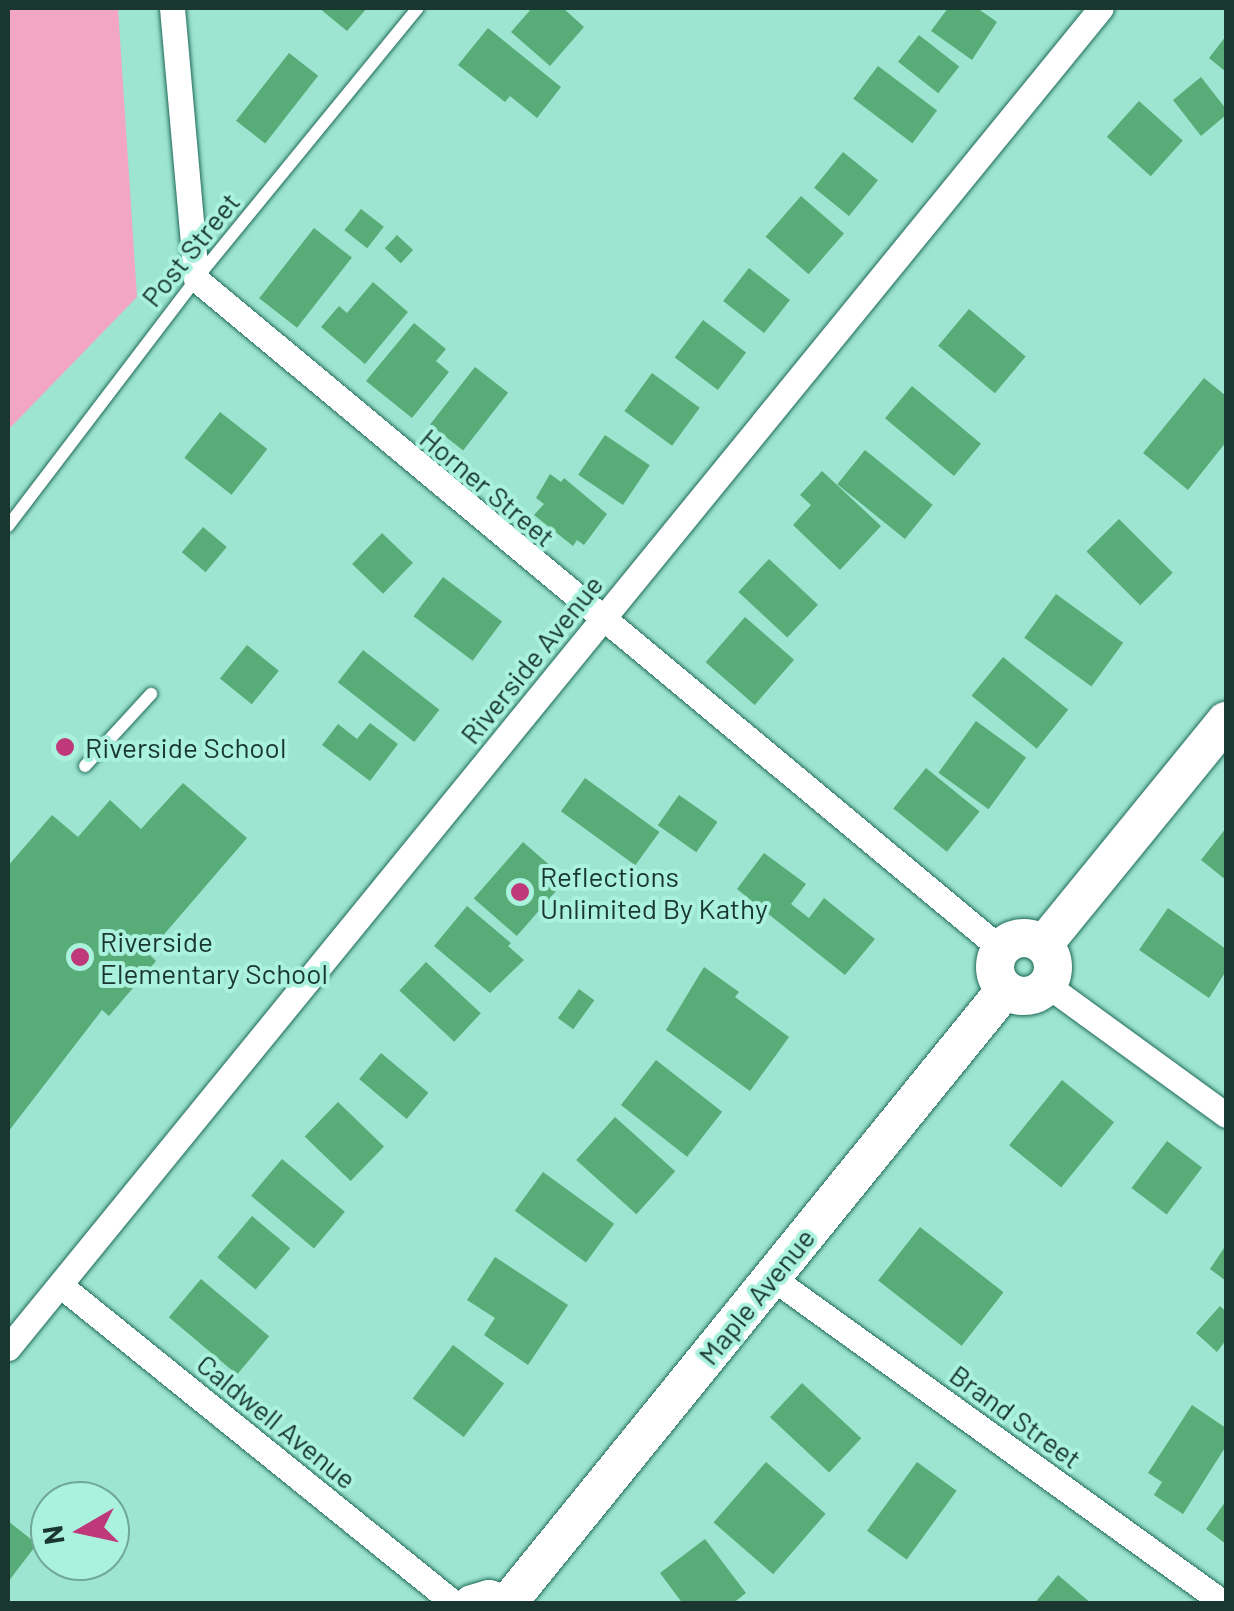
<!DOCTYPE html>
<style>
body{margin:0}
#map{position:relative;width:1234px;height:1611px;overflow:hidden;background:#9de5d0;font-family:Barlow,sans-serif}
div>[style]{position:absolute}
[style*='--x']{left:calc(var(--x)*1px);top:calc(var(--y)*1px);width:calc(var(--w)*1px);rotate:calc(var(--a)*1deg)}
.green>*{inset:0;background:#f2a6c3}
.building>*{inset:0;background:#57ac77;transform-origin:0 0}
.roads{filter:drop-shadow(0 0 2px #206a5a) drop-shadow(0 0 2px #206a5a)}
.service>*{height:12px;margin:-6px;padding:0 6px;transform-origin:6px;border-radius:6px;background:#fff}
.minor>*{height:25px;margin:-12.5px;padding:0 12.5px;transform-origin:12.5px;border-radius:12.5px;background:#fff}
.secondary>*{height:38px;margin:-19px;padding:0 19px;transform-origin:19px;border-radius:19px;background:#fff}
.secondary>.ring{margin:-19px;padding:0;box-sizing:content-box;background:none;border:38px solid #fff;border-radius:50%}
.dots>*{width:28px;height:28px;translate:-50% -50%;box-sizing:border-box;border:5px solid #aaf2dd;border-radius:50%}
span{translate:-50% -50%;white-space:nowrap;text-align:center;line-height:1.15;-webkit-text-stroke:8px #aaf2dd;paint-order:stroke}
.street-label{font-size:28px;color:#19372f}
.poi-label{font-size:28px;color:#19372f}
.left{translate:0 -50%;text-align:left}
.frame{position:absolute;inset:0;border:10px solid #19372f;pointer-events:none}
.north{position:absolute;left:30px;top:1481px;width:100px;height:100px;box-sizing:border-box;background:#aaf2dd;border:2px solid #70a797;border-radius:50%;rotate:261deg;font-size:28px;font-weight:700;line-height:40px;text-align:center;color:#19372f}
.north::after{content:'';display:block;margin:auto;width:35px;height:45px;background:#bf397a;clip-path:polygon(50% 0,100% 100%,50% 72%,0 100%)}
</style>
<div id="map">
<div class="green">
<i style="clip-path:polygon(8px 8px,118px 8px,137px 297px,8px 430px)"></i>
</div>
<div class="building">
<i style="clip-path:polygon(319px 8px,367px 8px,347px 31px)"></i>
<i style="clip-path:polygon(532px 8px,563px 8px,584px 27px,550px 66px,511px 32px)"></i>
<i style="clip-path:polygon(948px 8px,977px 8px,997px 22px,972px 60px,931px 31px)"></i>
<i style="clip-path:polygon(488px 28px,561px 87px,537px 118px,510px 96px,505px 102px,458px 65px)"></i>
<i style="left:919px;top:35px;width:51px;height:34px;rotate:38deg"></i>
<i style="clip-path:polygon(1226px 36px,1226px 72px,1209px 58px)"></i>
<i style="left:289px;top:53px;width:37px;height:86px;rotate:38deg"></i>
<i style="left:878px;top:66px;width:74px;height:41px;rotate:37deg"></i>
<i style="clip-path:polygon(1201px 77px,1226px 109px,1226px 115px,1201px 136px,1173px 100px)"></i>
<i style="left:1139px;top:101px;width:59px;height:48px;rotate:42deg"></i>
<i style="left:843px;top:152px;width:45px;height:46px;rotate:39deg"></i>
<i style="left:801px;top:196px;width:57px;height:54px;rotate:41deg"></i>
<i style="left:361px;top:209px;width:29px;height:27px;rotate:38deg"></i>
<i style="left:314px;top:228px;width:48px;height:89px;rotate:38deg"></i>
<i style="left:397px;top:235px;width:22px;height:18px;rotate:43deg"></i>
<i style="left:749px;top:268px;width:52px;height:42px;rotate:38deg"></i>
<i style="clip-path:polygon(373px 282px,408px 312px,365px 364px,321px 327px,339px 306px,347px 313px)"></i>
<i style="left:969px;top:309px;width:74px;height:48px;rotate:40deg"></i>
<i style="left:703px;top:320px;width:54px;height:47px;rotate:37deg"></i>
<i style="clip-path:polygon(414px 323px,446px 349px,436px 361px,449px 372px,412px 418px,366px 381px)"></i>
<i style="left:475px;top:367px;width:42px;height:73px;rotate:38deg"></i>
<i style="left:652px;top:373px;width:59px;height:47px;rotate:36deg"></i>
<i style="clip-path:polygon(1204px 378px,1226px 396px,1226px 442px,1188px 490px,1143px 453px)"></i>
<i style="left:912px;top:386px;width:90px;height:42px;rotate:40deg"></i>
<i style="left:220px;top:412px;width:60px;height:58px;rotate:38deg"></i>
<i style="left:605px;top:435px;width:54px;height:48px;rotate:34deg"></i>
<i style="left:865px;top:450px;width:87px;height:44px;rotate:39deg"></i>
<i style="clip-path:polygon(822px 471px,881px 526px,840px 570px,793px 525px,811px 505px,800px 495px)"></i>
<i style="clip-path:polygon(550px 474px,561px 482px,564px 478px,607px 514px,584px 545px,577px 540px,573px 546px,534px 515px,544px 504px,536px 498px)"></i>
<i style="left:1119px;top:519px;width:76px;height:46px;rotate:45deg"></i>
<i style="left:203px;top:527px;width:31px;height:33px;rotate:40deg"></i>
<i style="left:382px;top:533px;width:43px;height:43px;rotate:44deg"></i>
<i style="left:769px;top:559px;width:67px;height:45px;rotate:43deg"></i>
<i style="left:443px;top:577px;width:74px;height:49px;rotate:37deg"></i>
<i style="left:1056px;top:594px;width:83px;height:54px;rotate:36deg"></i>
<i style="left:745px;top:617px;width:65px;height:60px;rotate:41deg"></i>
<i style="left:247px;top:645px;width:41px;height:43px;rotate:39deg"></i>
<i style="left:363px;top:650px;width:97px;height:41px;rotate:38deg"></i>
<i style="left:1003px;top:657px;width:84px;height:50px;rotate:39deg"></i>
<i style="left:976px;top:721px;width:62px;height:64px;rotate:36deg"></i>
<i style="clip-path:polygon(370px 723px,398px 744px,370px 781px,322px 745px,338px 724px,357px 739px)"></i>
<i style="left:926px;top:768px;width:69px;height:52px;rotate:39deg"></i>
<i style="left:585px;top:778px;width:92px;height:41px;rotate:36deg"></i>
<i style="clip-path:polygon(183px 783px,247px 838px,148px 953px,156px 961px,109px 1016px,102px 1010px,8px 1132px,8px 866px,52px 815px,78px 837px,110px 800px,141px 829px)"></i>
<i style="left:679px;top:795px;width:47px;height:37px;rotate:35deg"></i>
<i style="clip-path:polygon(1226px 828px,1226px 880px,1201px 860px)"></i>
<i style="left:523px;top:842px;width:57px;height:75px;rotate:41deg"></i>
<i style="clip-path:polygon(764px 853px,806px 884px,791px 904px,809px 918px,824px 898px,875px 939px,845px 975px,737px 889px)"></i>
<i style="clip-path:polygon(467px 906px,511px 943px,508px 946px,524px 960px,490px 993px,434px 946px)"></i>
<i style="clip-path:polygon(1168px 908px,1226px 949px,1226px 971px,1209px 998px,1139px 950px)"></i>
<i style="left:426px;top:962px;width:75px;height:39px;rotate:43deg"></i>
<i style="clip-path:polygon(704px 967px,739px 992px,735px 997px,789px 1037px,750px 1091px,666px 1030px)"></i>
<i style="left:579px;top:989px;width:19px;height:36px;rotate:36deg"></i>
<i style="left:381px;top:1053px;width:62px;height:34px;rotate:40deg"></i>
<i style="left:656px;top:1060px;width:84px;height:57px;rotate:38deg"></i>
<i style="left:1062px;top:1080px;width:67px;height:84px;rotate:39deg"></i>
<i style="left:338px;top:1102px;width:64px;height:48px;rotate:44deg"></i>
<i style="left:615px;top:1117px;width:81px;height:58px;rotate:42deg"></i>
<i style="left:1167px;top:1141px;width:44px;height:59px;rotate:37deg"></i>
<i style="left:282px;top:1159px;width:82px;height:48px;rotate:40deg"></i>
<i style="left:543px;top:1172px;width:88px;height:48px;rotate:36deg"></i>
<i style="left:252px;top:1216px;width:50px;height:54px;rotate:40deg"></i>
<i style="left:920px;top:1227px;width:106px;height:68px;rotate:38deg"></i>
<i style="clip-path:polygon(1226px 1245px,1226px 1281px,1210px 1269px)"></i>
<i style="clip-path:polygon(495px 1257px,568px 1305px,528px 1365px,484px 1335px,495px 1318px,467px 1300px)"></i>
<i style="left:201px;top:1279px;width:89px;height:50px;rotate:40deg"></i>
<i style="clip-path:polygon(1220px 1306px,1226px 1312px,1226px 1340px,1217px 1352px,1196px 1333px)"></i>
<i style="left:453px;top:1345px;width:64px;height:67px;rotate:37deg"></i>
<i style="left:802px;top:1383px;width:81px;height:47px;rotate:43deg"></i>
<i style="clip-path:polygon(1192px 1405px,1226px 1428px,1226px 1446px,1183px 1514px,1154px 1495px,1162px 1482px,1148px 1473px)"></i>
<i style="left:766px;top:1462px;width:79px;height:80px;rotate:41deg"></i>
<i style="left:917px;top:1462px;width:49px;height:85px;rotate:36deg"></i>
<i style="clip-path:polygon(1226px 1501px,1226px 1544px,1206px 1529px)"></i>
<i style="clip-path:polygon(8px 1521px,37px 1544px,8px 1582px)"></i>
<i style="clip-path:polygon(705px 1539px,746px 1593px,732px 1604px,683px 1604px,660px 1573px)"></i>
<i style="clip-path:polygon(1058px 1575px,1092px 1604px,1034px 1604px)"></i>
</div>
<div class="roads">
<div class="service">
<i style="--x:8;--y:526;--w:310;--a:-52.7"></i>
<i style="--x:196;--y:279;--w:350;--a:-50.7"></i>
<i style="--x:85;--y:766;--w:98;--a:-47.5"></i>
</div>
<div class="minor">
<i style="--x:172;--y:8;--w:272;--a:84.9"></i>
<i style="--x:196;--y:279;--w:1047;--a:39.77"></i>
<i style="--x:1047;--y:985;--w:221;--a:36"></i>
<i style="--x:771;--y:1277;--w:560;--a:35.76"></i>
<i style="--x:60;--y:1285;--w:508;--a:38.92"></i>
<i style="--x:8;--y:1348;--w:1729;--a:-50.8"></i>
</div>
<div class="secondary">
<i class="ring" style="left:995px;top:938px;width:20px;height:20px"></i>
<i style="--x:1044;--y:944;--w:288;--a:-50.8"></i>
<i style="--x:472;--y:1604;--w:18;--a:-16"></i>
<i style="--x:489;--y:1599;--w:16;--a:18"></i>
<i style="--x:507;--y:1604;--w:791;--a:-50.96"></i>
</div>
</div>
<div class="dots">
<i style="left:65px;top:747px;background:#bf397a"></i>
<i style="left:520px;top:892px;background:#bf397a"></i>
<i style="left:80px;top:957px;background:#bf397a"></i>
</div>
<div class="street-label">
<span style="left:190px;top:249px;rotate:-51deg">Post Street</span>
<span style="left:488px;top:487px;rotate:40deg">Horner Street</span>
<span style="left:531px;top:659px;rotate:-51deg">Riverside Avenue</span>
<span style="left:756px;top:1296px;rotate:-51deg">Maple Avenue</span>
<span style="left:1016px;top:1416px;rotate:36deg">Brand Street</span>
<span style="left:277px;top:1421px;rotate:39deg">Caldwell Avenue</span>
</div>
<div class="poi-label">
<span class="left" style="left:85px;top:747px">Riverside School</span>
<span class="left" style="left:540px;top:892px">Reflections<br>Unlimited By Kathy</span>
<span class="left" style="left:100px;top:957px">Riverside<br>Elementary School</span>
</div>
<div class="frame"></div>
<div class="north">N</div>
</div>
